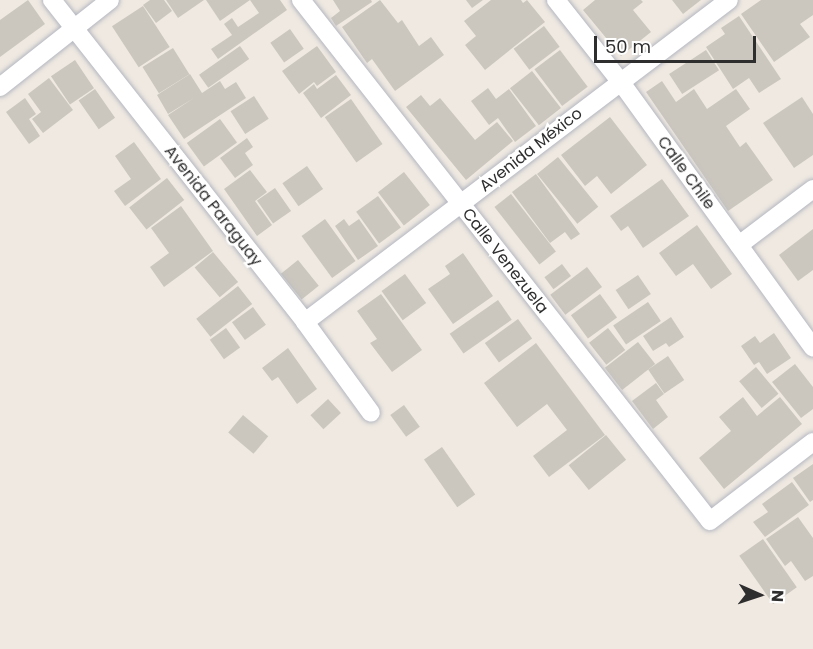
<!DOCTYPE html>
<meta charset="utf-8">
<style>
body{margin:0}
#map{position:relative;width:813px;height:649px;overflow:hidden;background:#efe9e1;font-family:Poppins,sans-serif}
div>[style]{position:absolute}
[style*='--x']{left:calc(var(--x)*1px);top:calc(var(--y)*1px);width:calc(var(--w)*1px);rotate:calc(var(--a)*1deg)}
.building>*{inset:0;background:#cbc7bf;transform-origin:0 0}
.roads{filter:drop-shadow(0 0 2px #b4b7c1) drop-shadow(0 0 2px #b4b7c1)}
.minor>*{height:18px;margin:-9px;padding:0 9px;transform-origin:9px;border-radius:9px;background:#fff}
span{translate:-50% -50%;white-space:nowrap;text-align:center;line-height:1.15;-webkit-text-stroke:5px #fff;paint-order:stroke}
.street-label{font-size:16px;color:#2e2e2e}
.north{position:absolute;left:729px;top:565px;width:60px;height:60px;-webkit-text-stroke:4px #fff;paint-order:stroke;rotate:93deg;font-size:16px;font-weight:700;line-height:24px;text-align:center;color:#2e2e2e}
.north::after{content:'';display:block;margin:auto;width:21px;height:27px;background:#2e2e2e;clip-path:polygon(50% 0,100% 100%,50% 72%,0 100%)}
.scale{position:absolute;left:594px;top:36px;width:162px;height:27px;box-sizing:border-box;border:3px solid #2e2e2e;border-top:0;padding-left:8px;font-size:18px;line-height:21px;white-space:nowrap;color:#2e2e2e;-webkit-text-stroke:4px #fff;paint-order:stroke}
</style>
<div id="map">
<div class="building">
<i style="clip-path:polygon(28px 0,45px 24px,0 57px,0 20px)"></i>
<i style="clip-path:polygon(150px 0,164px 0,172px 11px,156px 23px,143px 5px)"></i>
<i style="clip-path:polygon(166px 0,204px 0,178px 18px)"></i>
<i style="clip-path:polygon(206px 0,250px 0,220px 21px)"></i>
<i style="clip-path:polygon(250px 0,280px 0,287px 10px,218px 59px,211px 49px,232px 35px,224px 24px,232px 18px,238px 27px,259px 13px)"></i>
<i style="clip-path:polygon(333px 0,371px 0,372px 2px,336px 26px,331px 18px,340px 11px)"></i>
<i style="clip-path:polygon(380px 0,398px 23px,402px 20px,419px 46px,431px 37px,444px 55px,395px 91px,372px 59px,367px 63px,342px 27px)"></i>
<i style="clip-path:polygon(466px 0,483px 0,472px 8px)"></i>
<i style="clip-path:polygon(491px 0,521px 0,523px 3px,527px 0,545px 22px,485px 70px,465px 45px,476px 36px,464px 21px)"></i>
<i style="clip-path:polygon(595px 0,641px 0,643px 2px,633px 10px,651px 32px,621px 56px,583px 10px)"></i>
<i style="clip-path:polygon(672px 0,701px 0,683px 14px)"></i>
<i style="clip-path:polygon(761px 0,813px 0,813px 15px,800px 24px,810px 37px,774px 62px,741px 14px)"></i>
<i style="left:143px;top:6px;width:49px;height:37px;rotate:57deg"></i>
<i style="clip-path:polygon(739px 16px,781px 79px,759px 93px,749px 78px,733px 89px,706px 47px,725px 34px,721px 28px)"></i>
<i style="left:544px;top:26px;width:26px;height:38px;rotate:53deg"></i>
<i style="left:290px;top:29px;width:24px;height:24px;rotate:55deg"></i>
<i style="left:240px;top:46px;width:16px;height:50px;rotate:55deg"></i>
<i style="clip-path:polygon(317px 46px,336px 72px,317px 86px,314px 82px,299px 94px,282px 71px)"></i>
<i style="left:173px;top:48px;width:31px;height:36px;rotate:58deg"></i>
<i style="left:560px;top:50px;width:46px;height:32px;rotate:53deg"></i>
<i style="left:706px;top:50px;width:24px;height:44px;rotate:57deg"></i>
<i style="left:75px;top:60px;width:34px;height:29px;rotate:56deg"></i>
<i style="left:532px;top:71px;width:47px;height:28px;rotate:52deg"></i>
<i style="clip-path:polygon(190px 74px,202px 93px,220px 81px,225px 89px,236px 82px,246px 98px,184px 139px,168px 115px,194px 98px,168px 114px,157px 95px)"></i>
<i style="clip-path:polygon(336px 75px,351px 95px,321px 118px,303px 93px,314px 84px,317px 89px)"></i>
<i style="clip-path:polygon(49px 78px,73px 110px,43px 133px,32px 119px,41px 112px,28px 94px)"></i>
<i style="clip-path:polygon(662px 81px,676px 102px,694px 89px,707px 109px,736px 89px,750px 109px,726px 126px,740px 147px,746px 142px,773px 180px,728px 211px,646px 92px)"></i>
<i style="clip-path:polygon(488px 88px,496px 99px,509px 89px,536px 126px,515px 142px,498px 118px,489px 125px,471px 101px)"></i>
<i style="left:95px;top:89px;width:35px;height:20px;rotate:55deg"></i>
<i style="clip-path:polygon(421px 95px,430px 106px,440px 98px,475px 140px,497px 122px,513px 141px,466px 180px,406px 107px)"></i>
<i style="left:254px;top:96px;width:27px;height:28px;rotate:57deg"></i>
<i style="clip-path:polygon(802px 97px,813px 114px,813px 155px,794px 168px,763px 123px)"></i>
<i style="clip-path:polygon(25px 98px,36px 114px,29px 119px,40px 136px,29px 144px,6px 112px)"></i>
<i style="left:351px;top:99px;width:55px;height:32px;rotate:55deg"></i>
<i style="clip-path:polygon(610px 117px,647px 165px,611px 194px,597px 176px,585px 186px,561px 155px)"></i>
<i style="left:220px;top:119px;width:29px;height:41px;rotate:54deg"></i>
<i style="clip-path:polygon(247px 138px,253px 147px,245px 153px,253px 165px,235px 178px,220px 158px)"></i>
<i style="clip-path:polygon(134px 142px,161px 179px,125px 206px,114px 191px,131px 179px,115px 156px)"></i>
<i style="left:558px;top:157px;width:64px;height:27px;rotate:51deg"></i>
<i style="left:307px;top:166px;width:28px;height:30px;rotate:55deg"></i>
<i style="clip-path:polygon(250px 170px,267px 192px,255px 201px,272px 225px,257px 236px,224px 189px)"></i>
<i style="left:404px;top:172px;width:42px;height:33px;rotate:52deg"></i>
<i style="clip-path:polygon(536px 174px,580px 234px,571px 240px,565px 232px,550px 243px,512px 192px)"></i>
<i style="left:167px;top:178px;width:28px;height:48px;rotate:52deg"></i>
<i style="clip-path:polygon(662px 179px,689px 216px,643px 248px,628px 226px,621px 231px,610px 216px)"></i>
<i style="left:275px;top:188px;width:28px;height:22px;rotate:55deg"></i>
<i style="left:511px;top:194px;width:73px;height:21px;rotate:52deg"></i>
<i style="left:378px;top:196px;width:39px;height:27px;rotate:54deg"></i>
<i style="clip-path:polygon(181px 206px,213px 251px,164px 287px,150px 267px,169px 253px,151px 228px)"></i>
<i style="left:325px;top:219px;width:52px;height:29px;rotate:54deg"></i>
<i style="clip-path:polygon(344px 219px,349px 226px,359px 219px,378px 246px,358px 260px,335px 226px)"></i>
<i style="clip-path:polygon(697px 225px,732px 274px,711px 289px,693px 264px,676px 276px,659px 253px)"></i>
<i style="clip-path:polygon(813px 229px,813px 270px,798px 281px,779px 255px)"></i>
<i style="left:213px;top:252px;width:39px;height:24px;rotate:50deg"></i>
<i style="clip-path:polygon(463px 253px,493px 296px,453px 324px,428px 289px,450px 274px,445px 266px)"></i>
<i style="left:298px;top:260px;width:33px;height:22px;rotate:51deg"></i>
<i style="left:562px;top:264px;width:15px;height:22px;rotate:53deg"></i>
<i style="left:587px;top:267px;width:25px;height:46px;rotate:53deg"></i>
<i style="left:405px;top:274px;width:36px;height:29px;rotate:54deg"></i>
<i style="left:638px;top:275px;width:23px;height:27px;rotate:56deg"></i>
<i style="left:238px;top:286px;width:23px;height:53px;rotate:52deg"></i>
<i style="clip-path:polygon(381px 294px,422px 350px,392px 372px,370px 343px,377px 339px,357px 311px)"></i>
<i style="left:600px;top:294px;width:29px;height:36px;rotate:54deg"></i>
<i style="left:498px;top:300px;width:24px;height:59px;rotate:55deg"></i>
<i style="left:648px;top:302px;width:23px;height:42px;rotate:56deg"></i>
<i style="left:253px;top:307px;width:22px;height:26px;rotate:54deg"></i>
<i style="clip-path:polygon(671px 317px,684px 337px,669px 347px,666px 343px,653px 351px,643px 336px)"></i>
<i style="left:518px;top:319px;width:24px;height:41px;rotate:54deg"></i>
<i style="left:226px;top:328px;width:24px;height:20px;rotate:54deg"></i>
<i style="left:608px;top:328px;width:28px;height:24px;rotate:52deg"></i>
<i style="clip-path:polygon(774px 333px,791px 358px,767px 374px,759px 362px,754px 365px,741px 346px,755px 336px,760px 343px)"></i>
<i style="left:638px;top:342px;width:28px;height:42px;rotate:52deg"></i>
<i style="clip-path:polygon(536px 343px,605px 435px,549px 477px,533px 456px,567px 430px,547px 404px,517px 427px,484px 383px)"></i>
<i style="clip-path:polygon(288px 348px,317px 389px,297px 404px,278px 377px,272px 381px,262px 368px)"></i>
<i style="left:668px;top:356px;width:29px;height:24px;rotate:56deg"></i>
<i style="clip-path:polygon(795px 364px,813px 387px,813px 409px,801px 418px,772px 382px)"></i>
<i style="left:756px;top:367px;width:35px;height:22px;rotate:50deg"></i>
<i style="clip-path:polygon(656px 383px,664px 394px,656px 400px,668px 417px,653px 429px,632px 401px)"></i>
<i style="clip-path:polygon(743px 397px,757px 416px,780px 397px,802px 424px,724px 489px,699px 458px,731px 431px,719px 417px)"></i>
<i style="left:328px;top:399px;width:19px;height:24px;rotate:47deg"></i>
<i style="left:404px;top:405px;width:27px;height:17px;rotate:54deg"></i>
<i style="left:243px;top:415px;width:33px;height:23px;rotate:40deg"></i>
<i style="left:606px;top:435px;width:32px;height:48px;rotate:51deg"></i>
<i style="left:442px;top:447px;width:58px;height:22px;rotate:55deg"></i>
<i style="clip-path:polygon(813px 464px,813px 500px,810px 502px,793px 478px)"></i>
<i style="clip-path:polygon(792px 482px,809px 505px,765px 537px,753px 522px,768px 512px,762px 504px)"></i>
<i style="clip-path:polygon(798px 517px,813px 538px,813px 576px,805px 581px,791px 561px,785px 566px,766px 539px)"></i>
<i style="left:763px;top:539px;width:59px;height:29px;rotate:55deg"></i>
</div>
<div class="roads">
<div class="minor">
<i style="--x:52;--y:0;--w:410;--a:51.8"></i>
<i style="--x:305;--y:322;--w:112;--a:54"></i>
<i style="--x:301;--y:0;--w:662;--a:51.87"></i>
<i style="--x:710;--y:521;--w:130;--a:-37.5"></i>
<i style="--x:556;--y:0;--w:103;--a:51.7"></i>
<i style="--x:620;--y:81;--w:329;--a:54.1"></i>
<i style="--x:0;--y:87;--w:140;--a:-38.3"></i>
<i style="--x:739;--y:245;--w:93;--a:-37.1"></i>
<i style="--x:305;--y:322;--w:532;--a:-37.21"></i>
</div>
</div>
<div class="street-label">
<span style="left:531px;top:150px;rotate:-38deg">Avenida México</span>
<span style="left:686px;top:173px;rotate:54deg">Calle Chile</span>
<span style="left:213px;top:206px;rotate:52deg">Avenida Paraguay</span>
<span style="left:505px;top:261px;rotate:52deg">Calle Venezuela</span>
</div>
<div class="north">N</div>
<div class="scale">50 m</div>
</div>
